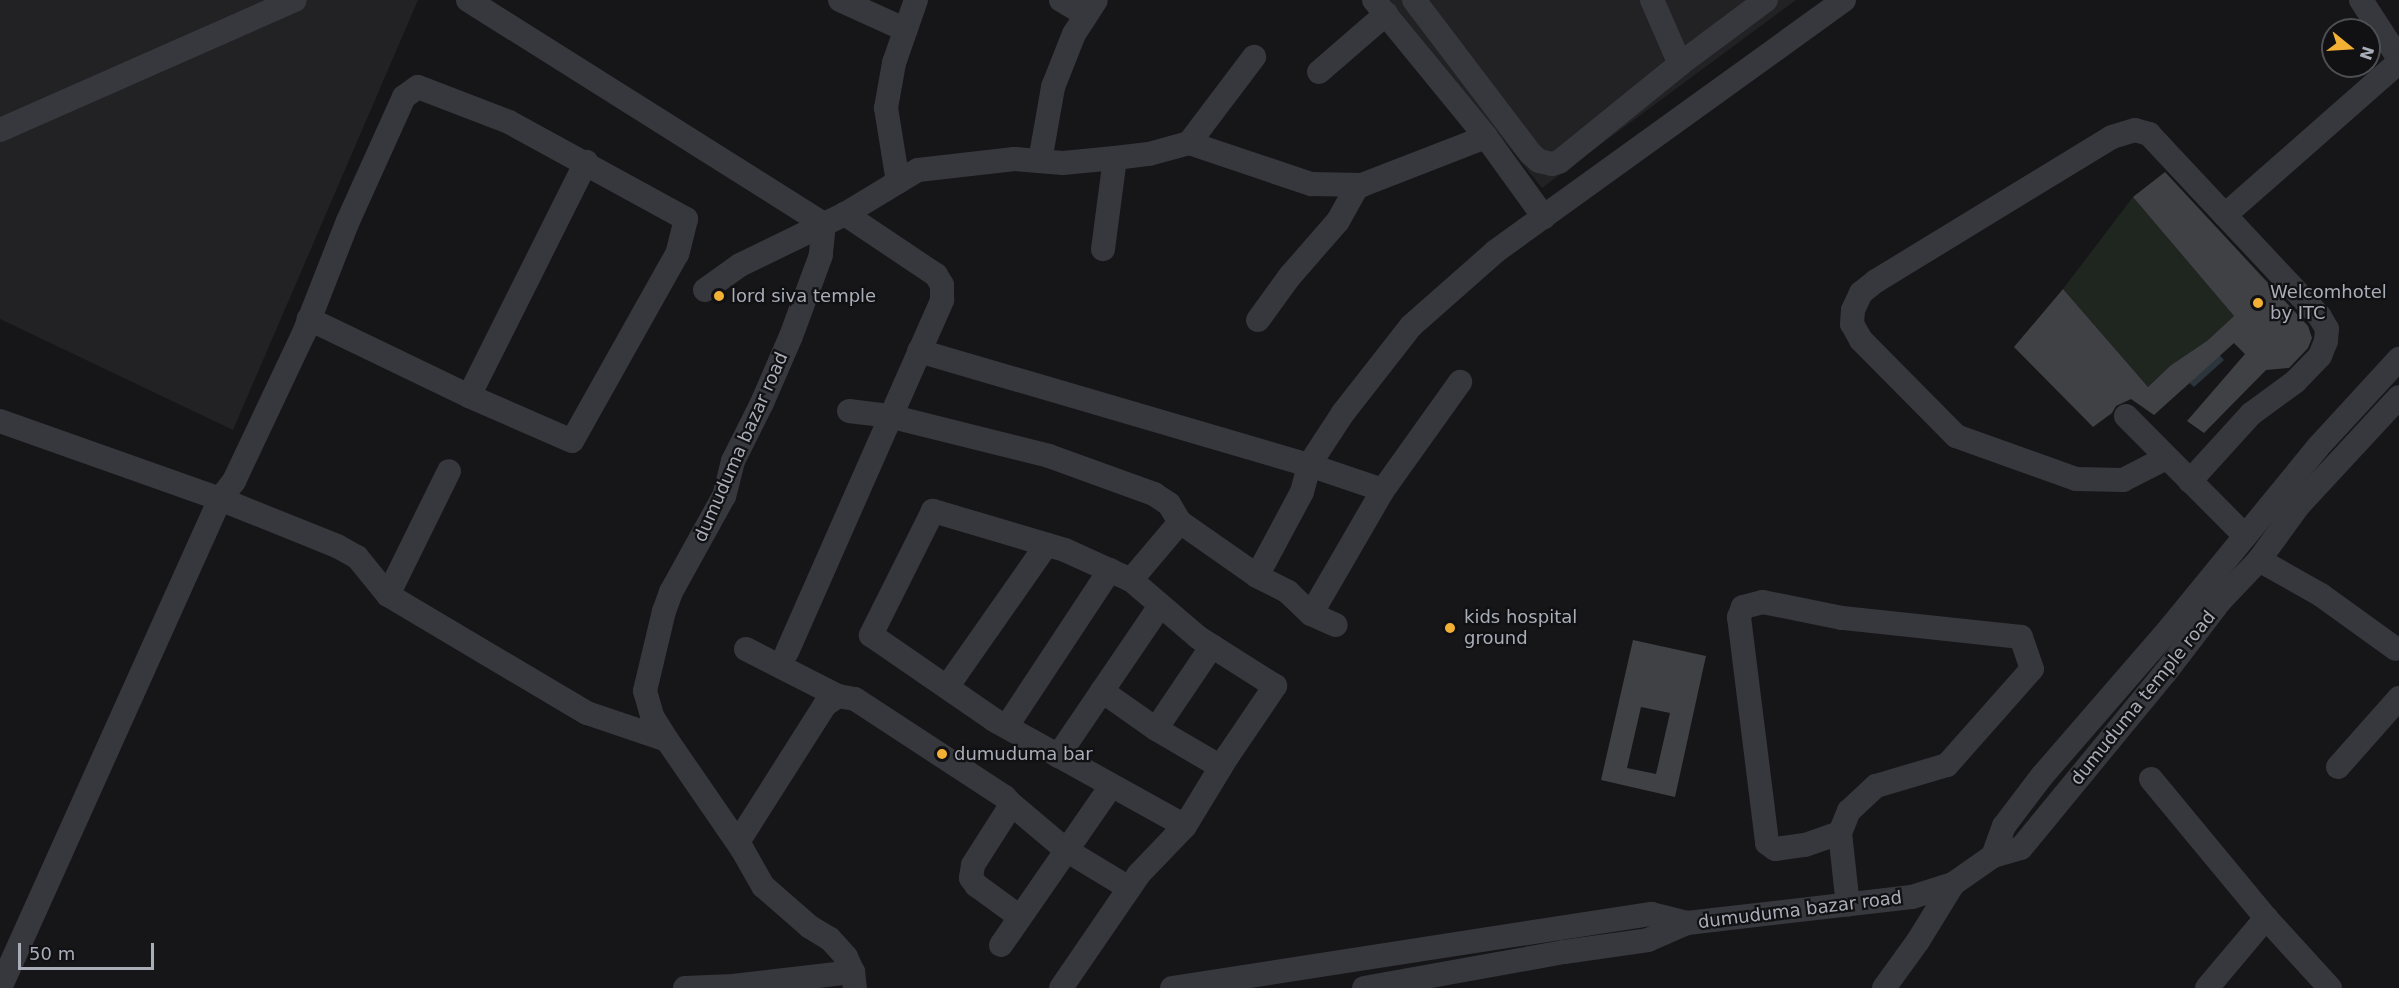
<!DOCTYPE html>
<style>
body{margin:0}
#map{position:relative;width:2399px;height:988px;overflow:hidden;background:#161618;font-family:"DejaVu Sans",sans-serif}
div>[style]{position:absolute}
[style*='--x']{left:calc(var(--x)*1px);top:calc(var(--y)*1px);width:calc(var(--w)*1px);rotate:calc(var(--a)*1deg)}
.built>*{inset:0;background:#222225}
.green>*{inset:0;background:#1e261f}
.water>*{inset:0;background:#2c353c}
.building>*{inset:0;background:#404145}
.minor>*{height:24px;margin:-12px;padding:0 12px;transform-origin:12px;border-radius:12px;background:#37383d}
.dots>*{width:16px;height:16px;translate:-50% -50%;box-sizing:border-box;border:3px solid #111113;border-radius:50%}
span{translate:-50% -50%;white-space:nowrap;text-align:center;line-height:1.15;-webkit-text-stroke:4.5px #111113;paint-order:stroke}
.poi-label{font-size:18px;color:#a8adb8}
.left{translate:0 -50%;text-align:left}
.street-label{font-size:18px;color:#a8adb8}
.north{position:absolute;left:2321px;top:18px;width:60px;height:60px;box-sizing:border-box;background:#111113;border:2px solid #4d4f55;border-radius:50%;rotate:108deg;font-size:16px;font-weight:700;line-height:24px;text-align:center;color:#a8adb8}
.north::after{content:'';display:block;margin:auto;width:21px;height:27px;background:#f2b134;clip-path:polygon(50% 0,100% 100%,50% 72%,0 100%)}
.scale{position:absolute;left:18px;top:943px;width:136px;height:27px;box-sizing:border-box;border:3px solid #a8adb8;border-top:0;padding-left:8px;font-size:18px;line-height:21px;white-space:nowrap;color:#a8adb8;-webkit-text-stroke:4px #111113;paint-order:stroke}
</style>
<div id="map">
<div class="built">
<i style="clip-path:polygon(0 0,418px 0,233px 430px,0 319px)"></i>
<i style="clip-path:polygon(1390px 0,1796px 0,1542px 188px)"></i>
</div>
<div class="green">
<i style="clip-path:polygon(2133px 197px,2234px 316px,2207px 341px,2170px 366px,2148px 387px,2063px 289px)"></i>
</div>
<div class="water">
<i style="clip-path:polygon(2207px 341px,2224px 360px,2194px 387px,2170px 366px)"></i>
</div>
<div class="building">
<i style="clip-path:polygon(2165px 172px,2308px 326px,2312px 338px,2308px 348px,2289px 368px,2266px 370px,2204px 433px,2187px 421px,2245px 354px,2234px 343px,2154px 415px,2131px 399px,2116px 406px,2112px 413px,2093px 427px,2014px 347px,2063px 289px,2148px 387px,2170px 366px,2207px 341px,2234px 316px,2133px 197px)"></i>
<i style="clip-path:polygon(evenodd,1633px 640px,1706px 656px,1675px 797px,1601px 780px,1633px 640px,1641px 707px,1670px 713px,1656px 774px,1627px 768px,1641px 707px)"></i>
</div>
<div class="minor">
<i style="--x:468;--y:0;--w:421;--a:32.2"></i>
<i style="--x:824;--y:224;--w:31;--a:96"></i>
<i style="--x:821;--y:255;--w:86;--a:110.3"></i>
<i style="--x:791;--y:336;--w:73;--a:113.4"></i>
<i style="--x:762;--y:403;--w:65;--a:116.6"></i>
<i style="--x:733;--y:461;--w:36;--a:104"></i>
<i style="--x:724;--y:496;--w:110;--a:118.9"></i>
<i style="--x:671;--y:592;--w:20;--a:110"></i>
<i style="--x:664;--y:611;--w:82;--a:103.4"></i>
<i style="--x:645;--y:691;--w:26;--a:74"></i>
<i style="--x:652;--y:716;--w:28;--a:58"></i>
<i style="--x:667;--y:740;--w:132;--a:55.5"></i>
<i style="--x:742;--y:849;--w:43;--a:60.4"></i>
<i style="--x:763;--y:886;--w:62;--a:41.1"></i>
<i style="--x:810;--y:927;--w:23;--a:31"></i>
<i style="--x:830;--y:939;--w:24;--a:48"></i>
<i style="--x:846;--y:957;--w:17;--a:65"></i>
<i style="--x:853;--y:972;--w:16;--a:83"></i>
<i style="--x:840;--y:0;--w:72;--a:24.4"></i>
<i style="--x:1061;--y:0;--w:29;--a:31"></i>
<i style="--x:1374;--y:0;--w:177;--a:50.7"></i>
<i style="--x:1414;--y:0;--w:193;--a:52.8"></i>
<i style="--x:1531;--y:154;--w:11;--a:41"></i>
<i style="--x:1539;--y:161;--w:13;--a:13"></i>
<i style="--x:1552;--y:164;--w:7;--a:-16"></i>
<i style="--x:1559;--y:162;--w:156;--a:-39"></i>
<i style="--x:1680;--y:64;--w:107;--a:-36.7"></i>
<i style="--x:1652;--y:0;--w:70;--a:66.4"></i>
<i style="--x:2361;--y:0;--w:70;--a:57.2"></i>
<i style="--x:1319;--y:72;--w:89;--a:-40.9"></i>
<i style="--x:0;--y:130;--w:322;--a:-23.8"></i>
<i style="--x:1189;--y:143;--w:108;--a:-52.9"></i>
<i style="--x:1115;--y:158;--w:34;--a:-7"></i>
<i style="--x:1149;--y:154;--w:41;--a:-15.4"></i>
<i style="--x:1189;--y:143;--w:129;--a:18.6"></i>
<i style="--x:1311;--y:184;--w:51;--a:1.1"></i>
<i style="--x:1362;--y:185;--w:133;--a:-21.2"></i>
<i style="--x:1486;--y:137;--w:99;--a:54.1"></i>
<i style="--x:1040;--y:161;--w:75;--a:-80"></i>
<i style="--x:1053;--y:87;--w:57;--a:-68.4"></i>
<i style="--x:1074;--y:34;--w:40;--a:-57.1"></i>
<i style="--x:898;--y:182;--w:75;--a:-99.2"></i>
<i style="--x:886;--y:108;--w:46;--a:-79.9"></i>
<i style="--x:894;--y:63;--w:67;--a:-70.8"></i>
<i style="--x:2225;--y:215;--w:232;--a:-41.3"></i>
<i style="--x:705;--y:290;--w:43;--a:-35.5"></i>
<i style="--x:740;--y:265;--w:117;--a:-25.9"></i>
<i style="--x:845;--y:214;--w:85;--a:-31.1"></i>
<i style="--x:918;--y:170;--w:97;--a:-6.5"></i>
<i style="--x:1014;--y:159;--w:49;--a:4.7"></i>
<i style="--x:1063;--y:163;--w:52;--a:-5.5"></i>
<i style="--x:1115;--y:158;--w:92;--a:97.5"></i>
<i style="--x:1258;--y:320;--w:54;--a:-54"></i>
<i style="--x:1290;--y:276;--w:73;--a:-48.9"></i>
<i style="--x:1338;--y:221;--w:41;--a:-60.9"></i>
<i style="--x:919;--y:351;--w:406;--a:16.3"></i>
<i style="--x:1309;--y:465;--w:78;--a:18.7"></i>
<i style="--x:1383;--y:490;--w:143;--a:120.1"></i>
<i style="--x:469;--y:396;--w:262;--a:-63.4"></i>
<i style="--x:849;--y:411;--w:40;--a:7.1"></i>
<i style="--x:889;--y:416;--w:165;--a:14"></i>
<i style="--x:1049;--y:456;--w:112;--a:19.9"></i>
<i style="--x:1154;--y:494;--w:18;--a:34"></i>
<i style="--x:1169;--y:504;--w:21;--a:59"></i>
<i style="--x:2126;--y:416;--w:169;--a:45.2"></i>
<i style="--x:0;--y:421;--w:233;--a:19.5"></i>
<i style="--x:220;--y:499;--w:126;--a:21.9"></i>
<i style="--x:337;--y:546;--w:23;--a:29"></i>
<i style="--x:357;--y:557;--w:49;--a:50.8"></i>
<i style="--x:388;--y:595;--w:231;--a:30.7"></i>
<i style="--x:587;--y:713;--w:84;--a:18.6"></i>
<i style="--x:2166;--y:458;--w:48;--a:152.9"></i>
<i style="--x:2123;--y:480;--w:47;--a:-178.8"></i>
<i style="--x:2076;--y:479;--w:127;--a:-160.3"></i>
<i style="--x:1956;--y:436;--w:135;--a:-134.7"></i>
<i style="--x:1861;--y:340;--w:18;--a:-119"></i>
<i style="--x:1852;--y:324;--w:14;--a:-86"></i>
<i style="--x:1853;--y:310;--w:19;--a:-65"></i>
<i style="--x:1861;--y:293;--w:19;--a:-39"></i>
<i style="--x:1876;--y:281;--w:276;--a:-31.4"></i>
<i style="--x:2112;--y:137;--w:24;--a:-17"></i>
<i style="--x:2135;--y:130;--w:15;--a:16"></i>
<i style="--x:2149;--y:134;--w:250;--a:46.9"></i>
<i style="--x:2320;--y:317;--w:14;--a:60"></i>
<i style="--x:2327;--y:329;--w:12;--a:95"></i>
<i style="--x:2326;--y:341;--w:16;--a:112"></i>
<i style="--x:2320;--y:356;--w:35;--a:134"></i>
<i style="--x:2296;--y:381;--w:56;--a:143.7"></i>
<i style="--x:2251;--y:414;--w:91;--a:132.3"></i>
<i style="--x:1383;--y:490;--w:133;--a:-54.5"></i>
<i style="--x:2259;--y:560;--w:71;--a:29.4"></i>
<i style="--x:2321;--y:595;--w:92;--a:35.8"></i>
<i style="--x:1257;--y:576;--w:95;--a:-61.8"></i>
<i style="--x:1302;--y:492;--w:28;--a:-75"></i>
<i style="--x:1309;--y:465;--w:62;--a:-56.8"></i>
<i style="--x:1343;--y:413;--w:110;--a:-52"></i>
<i style="--x:1411;--y:326;--w:113;--a:-41.4"></i>
<i style="--x:1496;--y:251;--w:429;--a:-35.8"></i>
<i style="--x:1131;--y:580;--w:72;--a:-155.6"></i>
<i style="--x:1065;--y:550;--w:138;--a:-163.5"></i>
<i style="--x:933;--y:511;--w:139;--a:116.6"></i>
<i style="--x:871;--y:635;--w:150;--a:34.6"></i>
<i style="--x:994;--y:720;--w:218;--a:29"></i>
<i style="--x:388;--y:595;--w:138;--a:-63.8"></i>
<i style="--x:1212;--y:646;--w:100;--a:124"></i>
<i style="--x:1156;--y:729;--w:75;--a:30.3"></i>
<i style="--x:746;--y:649;--w:103;--a:27.1"></i>
<i style="--x:787;--y:652;--w:385;--a:-66.2"></i>
<i style="--x:942;--y:300;--w:15;--a:-90"></i>
<i style="--x:942;--y:285;--w:12;--a:-121"></i>
<i style="--x:936;--y:275;--w:110;--a:-146.2"></i>
<i style="--x:947;--y:687;--w:174;--a:-55"></i>
<i style="--x:1102;--y:691;--w:66;--a:35.1"></i>
<i style="--x:1007;--y:726;--w:187;--a:-56.6"></i>
<i style="--x:1058;--y:756;--w:181;--a:-55.8"></i>
<i style="--x:2338;--y:767;--w:92;--a:-48.5"></i>
<i style="--x:2151;--y:779;--w:180;--a:50.4"></i>
<i style="--x:2266;--y:918;--w:95;--a:47.6"></i>
<i style="--x:1009;--y:802;--w:75;--a:40.1"></i>
<i style="--x:1066;--y:850;--w:74;--a:31.1"></i>
<i style="--x:1840;--y:833;--w:24;--a:-68"></i>
<i style="--x:1849;--y:811;--w:37;--a:-43"></i>
<i style="--x:1876;--y:786;--w:74;--a:-16.5"></i>
<i style="--x:1947;--y:765;--w:128;--a:-48.5"></i>
<i style="--x:2032;--y:669;--w:34;--a:-109"></i>
<i style="--x:2021;--y:637;--w:180;--a:-173.9"></i>
<i style="--x:1842;--y:618;--w:81;--a:-168.6"></i>
<i style="--x:1763;--y:602;--w:21;--a:166"></i>
<i style="--x:1743;--y:607;--w:11;--a:112"></i>
<i style="--x:1739;--y:617;--w:228;--a:82.9"></i>
<i style="--x:1767;--y:843;--w:10;--a:37"></i>
<i style="--x:1775;--y:849;--w:30;--a:-8"></i>
<i style="--x:1805;--y:845;--w:37;--a:-19"></i>
<i style="--x:1840;--y:833;--w:72;--a:83.7"></i>
<i style="--x:738;--y:842;--w:162;--a:-57.6"></i>
<i style="--x:825;--y:705;--w:16;--a:-35"></i>
<i style="--x:838;--y:696;--w:17;--a:10"></i>
<i style="--x:855;--y:699;--w:179;--a:33.2"></i>
<i style="--x:1005;--y:797;--w:6;--a:51"></i>
<i style="--x:1009;--y:802;--w:8;--a:97"></i>
<i style="--x:1008;--y:810;--w:65;--a:122.5"></i>
<i style="--x:973;--y:865;--w:13;--a:99"></i>
<i style="--x:971;--y:878;--w:9;--a:54"></i>
<i style="--x:976;--y:885;--w:54;--a:36"></i>
<i style="--x:1993;--y:856;--w:32;--a:-70"></i>
<i style="--x:2004;--y:826;--w:63;--a:-52.8"></i>
<i style="--x:2042;--y:776;--w:196;--a:-49.1"></i>
<i style="--x:2170;--y:628;--w:234;--a:-50.7"></i>
<i style="--x:2318;--y:447;--w:120;--a:-47.4"></i>
<i style="--x:1001;--y:945;--w:193;--a:-55.3"></i>
<i style="--x:0;--y:988;--w:536;--a:-65.78"></i>
<i style="--x:220;--y:499;--w:23;--a:-52"></i>
<i style="--x:234;--y:481;--w:164;--a:-64.7"></i>
<i style="--x:304;--y:333;--w:120;--a:-68.6"></i>
<i style="--x:348;--y:221;--w:136;--a:-65.7"></i>
<i style="--x:404;--y:97;--w:17;--a:-36"></i>
<i style="--x:418;--y:87;--w:97;--a:21"></i>
<i style="--x:509;--y:122;--w:202;--a:28.7"></i>
<i style="--x:686;--y:219;--w:36;--a:104"></i>
<i style="--x:677;--y:254;--w:214;--a:119.3"></i>
<i style="--x:572;--y:441;--w:112;--a:-156.4"></i>
<i style="--x:469;--y:396;--w:178;--a:-154.3"></i>
<i style="--x:685;--y:988;--w:48;--a:-2.4"></i>
<i style="--x:733;--y:986;--w:121;--a:-6.7"></i>
<i style="--x:1061;--y:988;--w:138;--a:-55.6"></i>
<i style="--x:1139;--y:874;--w:66;--a:-46.2"></i>
<i style="--x:1185;--y:826;--w:81;--a:-58.7"></i>
<i style="--x:1227;--y:757;--w:86;--a:-55.9"></i>
<i style="--x:1275;--y:686;--w:90;--a:-147.7"></i>
<i style="--x:1199;--y:638;--w:89;--a:-139.5"></i>
<i style="--x:1131;--y:580;--w:76;--a:-49.8"></i>
<i style="--x:1180;--y:522;--w:94;--a:35"></i>
<i style="--x:1257;--y:576;--w:35;--a:27"></i>
<i style="--x:1288;--y:592;--w:32;--a:44"></i>
<i style="--x:1311;--y:614;--w:27;--a:24"></i>
<i style="--x:1172;--y:988;--w:485;--a:-8.8"></i>
<i style="--x:1651;--y:914;--w:37;--a:14"></i>
<i style="--x:1364;--y:988;--w:203;--a:-10.2"></i>
<i style="--x:1564;--y:952;--w:85;--a:-8.1"></i>
<i style="--x:1648;--y:940;--w:43;--a:-23.6"></i>
<i style="--x:1687;--y:923;--w:226;--a:-6.6"></i>
<i style="--x:1912;--y:897;--w:43;--a:-17.6"></i>
<i style="--x:1884;--y:988;--w:58;--a:-54.1"></i>
<i style="--x:1918;--y:941;--w:67;--a:-58.4"></i>
<i style="--x:1953;--y:884;--w:49;--a:-35"></i>
<i style="--x:1993;--y:856;--w:29;--a:-16"></i>
<i style="--x:2021;--y:848;--w:227;--a:-50.6"></i>
<i style="--x:2165;--y:673;--w:91;--a:-52.6"></i>
<i style="--x:2220;--y:601;--w:57;--a:-46.4"></i>
<i style="--x:2259;--y:560;--w:68;--a:-54"></i>
<i style="--x:2299;--y:505;--w:147;--a:-47.2"></i>
<i style="--x:2207;--y:988;--w:92;--a:-49.9"></i>
</div>
<div class="dots">
<i style="left:719px;top:296px;background:#f2b134"></i>
<i style="left:2258px;top:303px;background:#f2b134"></i>
<i style="left:1450px;top:628px;background:#f2b134"></i>
<i style="left:942px;top:754px;background:#f2b134"></i>
</div>
<div class="poi-label">
<span class="left" style="left:2270px;top:303px">Welcomhotel<br>by ITC</span>
<span class="left" style="left:731px;top:296px">lord siva temple</span>
<span class="left" style="left:1464px;top:628px">kids hospital<br>ground</span>
<span class="left" style="left:954px;top:754px">dumuduma bar</span>
</div>
<div class="street-label">
<span style="left:741px;top:447px;rotate:-66deg">dumuduma bazar road</span>
<span style="left:2143px;top:698px;rotate:-51deg">dumuduma temple road</span>
<span style="left:1800px;top:910px;rotate:-7deg">dumuduma bazar road</span>
</div>
<div class="north">N</div>
<div class="scale">50 m</div>
</div>
